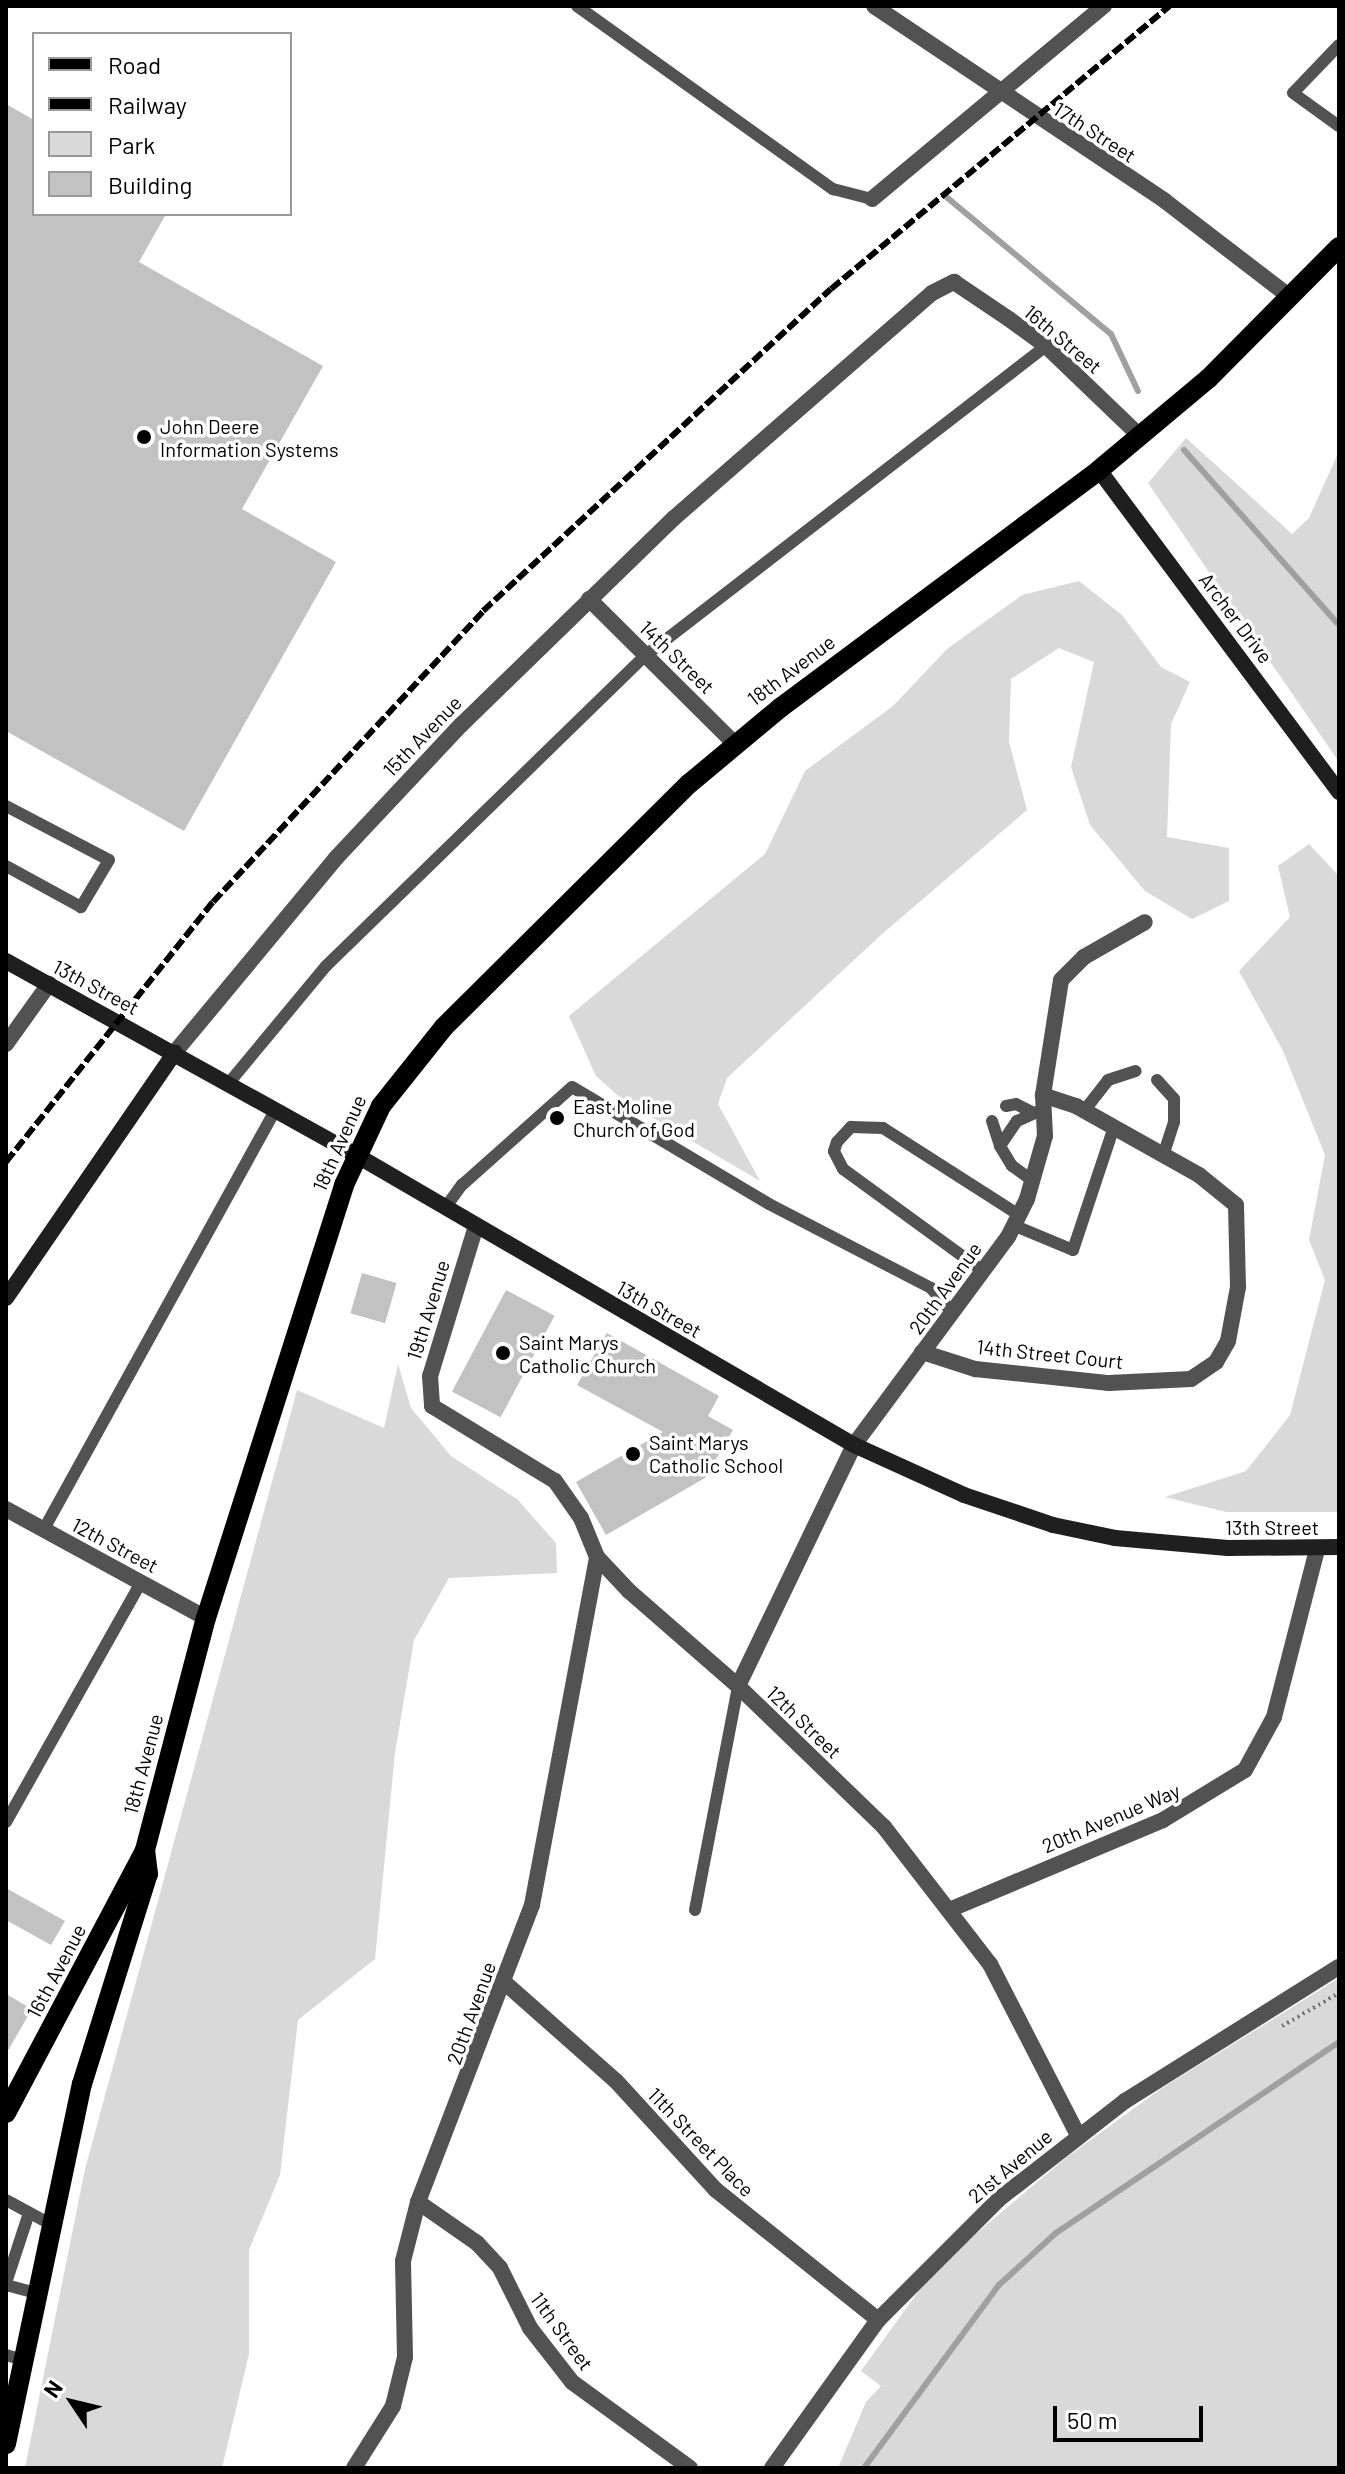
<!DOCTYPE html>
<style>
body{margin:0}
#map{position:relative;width:1345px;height:2474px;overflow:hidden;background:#fff;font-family:Barlow,sans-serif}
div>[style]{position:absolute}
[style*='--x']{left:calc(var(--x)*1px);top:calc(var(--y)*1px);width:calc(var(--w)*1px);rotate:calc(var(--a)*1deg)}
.green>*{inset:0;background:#d9d9d9}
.stream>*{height:6px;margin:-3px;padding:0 3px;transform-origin:3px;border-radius:3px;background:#a0a0a0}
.building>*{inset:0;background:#c2c2c2;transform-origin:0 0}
.path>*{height:4px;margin-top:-2px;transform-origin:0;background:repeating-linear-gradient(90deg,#747474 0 2px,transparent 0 6px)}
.lane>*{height:12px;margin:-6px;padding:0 6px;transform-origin:6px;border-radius:6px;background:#525252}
.street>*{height:16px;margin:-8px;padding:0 8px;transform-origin:8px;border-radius:8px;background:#525252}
.secondary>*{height:16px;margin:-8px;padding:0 8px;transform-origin:8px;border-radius:8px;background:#1f1f1f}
.primary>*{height:20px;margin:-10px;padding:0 10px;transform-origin:10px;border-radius:10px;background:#000}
.rail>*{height:6px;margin-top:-3px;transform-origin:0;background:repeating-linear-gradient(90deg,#000 0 12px,transparent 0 16px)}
.dots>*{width:22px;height:22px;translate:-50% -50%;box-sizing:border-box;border:4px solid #fff;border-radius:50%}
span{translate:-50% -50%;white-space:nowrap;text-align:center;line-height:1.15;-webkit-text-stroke:7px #fff;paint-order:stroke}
.street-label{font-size:20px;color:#000}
.poi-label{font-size:20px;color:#000}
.left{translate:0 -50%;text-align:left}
.frame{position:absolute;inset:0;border:8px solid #000;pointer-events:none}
.legend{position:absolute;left:32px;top:32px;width:260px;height:184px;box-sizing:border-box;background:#fff;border:2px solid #999;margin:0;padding:10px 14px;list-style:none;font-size:24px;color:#000}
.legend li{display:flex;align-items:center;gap:16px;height:40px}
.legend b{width:40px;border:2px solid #999}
.north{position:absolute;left:32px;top:2362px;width:80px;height:80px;-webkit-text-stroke:6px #fff;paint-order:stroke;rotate:305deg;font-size:22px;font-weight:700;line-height:32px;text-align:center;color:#000}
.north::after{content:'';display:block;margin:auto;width:28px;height:36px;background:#000;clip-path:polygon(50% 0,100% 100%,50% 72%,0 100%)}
.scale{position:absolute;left:1053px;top:2406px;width:150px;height:36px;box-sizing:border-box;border:4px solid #000;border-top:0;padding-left:10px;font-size:24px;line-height:28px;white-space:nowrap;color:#000;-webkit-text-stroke:6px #fff;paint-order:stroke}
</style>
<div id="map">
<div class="green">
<i style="clip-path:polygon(1186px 438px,1292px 534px,1309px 518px,1339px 451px,1339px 762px,1148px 483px)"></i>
<i style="clip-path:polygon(1079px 581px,1122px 615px,1161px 667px,1190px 682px,1171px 724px,1167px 837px,1229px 848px,1229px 901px,1192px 919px,1145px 891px,1090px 825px,1071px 767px,1094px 662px,1059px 648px,1011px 679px,1009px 742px,1027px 810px,882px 934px,727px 1078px,718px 1104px,760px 1181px,624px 1101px,596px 1076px,569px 1016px,765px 854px,805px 771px,893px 706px,947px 649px,1022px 595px)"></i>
<i style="clip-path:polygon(1309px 844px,1339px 876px,1339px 1512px,1226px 1512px,1165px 1497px,1246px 1471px,1290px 1415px,1325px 1280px,1309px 1240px,1325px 1155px,1283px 1051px,1239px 971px,1290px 917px,1278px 866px)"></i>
<i style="clip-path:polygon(398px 1364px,411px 1408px,451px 1456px,517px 1499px,556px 1543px,557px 1573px,449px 1578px,414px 1640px,395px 1753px,375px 1959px,298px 2020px,280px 2175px,249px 2250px,249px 2354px,222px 2468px,25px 2468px,85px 2169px,297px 1390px,384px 1428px)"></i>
<i style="clip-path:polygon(1339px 1978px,1339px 2468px,838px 2468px,866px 2402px,881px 2386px,861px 2371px,923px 2285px,972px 2237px,1067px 2157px,1162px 2088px)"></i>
</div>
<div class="stream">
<i style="--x:944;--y:195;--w:217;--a:39.8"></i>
<i style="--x:1111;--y:334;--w:63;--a:64.7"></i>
<i style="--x:1184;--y:450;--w:231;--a:48.5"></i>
<i style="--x:864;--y:2468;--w:227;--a:-53.6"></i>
<i style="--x:999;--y:2285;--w:77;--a:-42.4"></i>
<i style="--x:1056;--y:2233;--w:341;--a:-34"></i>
</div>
<div class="building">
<i style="clip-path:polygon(6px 104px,34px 120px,34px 214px,166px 214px,139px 262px,323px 366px,242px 509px,336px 562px,184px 831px,6px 731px)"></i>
<i style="left:362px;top:1273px;width:36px;height:42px;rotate:16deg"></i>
<i style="left:506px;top:1290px;width:55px;height:115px;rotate:28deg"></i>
<i style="clip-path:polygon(607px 1333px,719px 1396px,708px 1416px,733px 1430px,705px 1478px,606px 1535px,576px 1482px,663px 1432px,577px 1385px)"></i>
<i style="clip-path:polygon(6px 1888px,65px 1921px,51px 1945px,6px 1920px)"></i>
<i style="clip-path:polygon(6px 1994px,32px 2009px,6px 2054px)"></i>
</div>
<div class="path">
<i style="--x:1282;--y:2026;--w:66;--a:-30.1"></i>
</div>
<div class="lane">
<i style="--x:577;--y:6;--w:315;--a:35.6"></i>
<i style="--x:833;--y:189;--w:40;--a:14.4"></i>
<i style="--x:1339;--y:45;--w:66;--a:133.8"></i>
<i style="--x:1293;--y:93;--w:57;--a:35.7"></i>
<i style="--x:6;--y:806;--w:116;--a:27.7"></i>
<i style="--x:109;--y:860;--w:55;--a:120.8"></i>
<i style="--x:81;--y:907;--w:85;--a:-151.3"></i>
<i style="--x:1157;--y:1080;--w:25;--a:48"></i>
<i style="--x:1174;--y:1099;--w:23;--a:90"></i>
<i style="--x:1174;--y:1122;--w:35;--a:108"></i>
<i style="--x:228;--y:1084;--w:153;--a:-50.3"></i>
<i style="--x:326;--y:966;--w:446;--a:-44.2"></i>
<i style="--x:646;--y:655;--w:505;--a:-37.69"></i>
<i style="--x:1006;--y:1106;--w:10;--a:-11"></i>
<i style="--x:1016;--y:1104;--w:18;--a:27"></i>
<i style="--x:1084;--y:1111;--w:39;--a:-52"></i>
<i style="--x:1108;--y:1080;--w:29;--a:-18"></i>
<i style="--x:992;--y:1121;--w:26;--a:72"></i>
<i style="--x:1033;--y:1181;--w:26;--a:-144"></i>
<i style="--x:1012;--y:1166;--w:23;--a:-121"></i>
<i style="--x:1000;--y:1146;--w:30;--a:-56"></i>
<i style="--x:1017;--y:1121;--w:30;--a:-24"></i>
<i style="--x:445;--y:1208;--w:29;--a:-54"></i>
<i style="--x:462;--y:1185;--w:147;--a:-41.7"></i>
<i style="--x:572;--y:1087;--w:229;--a:30.7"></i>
<i style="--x:769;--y:1204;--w:182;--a:27.4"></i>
<i style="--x:931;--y:1288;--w:32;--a:49"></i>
<i style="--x:1013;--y:1225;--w:65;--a:22.6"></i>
<i style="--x:1073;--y:1250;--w:130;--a:-71.6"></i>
<i style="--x:983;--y:1271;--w:173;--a:-143.9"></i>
<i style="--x:843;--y:1169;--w:20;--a:-117"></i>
<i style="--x:834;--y:1151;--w:9;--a:-72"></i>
<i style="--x:837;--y:1142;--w:21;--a:-47"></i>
<i style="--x:851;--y:1127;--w:32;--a:2"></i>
<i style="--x:883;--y:1128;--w:161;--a:32.6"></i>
<i style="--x:44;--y:1529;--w:478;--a:-61.1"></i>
<i style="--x:6;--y:1822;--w:275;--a:-60.6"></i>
<i style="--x:695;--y:1910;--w:228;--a:-79.1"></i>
<i style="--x:6;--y:2200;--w:52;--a:28.5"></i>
<i style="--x:6;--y:2283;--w:74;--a:-71.8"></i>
<i style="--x:6;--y:2285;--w:35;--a:15"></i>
<i style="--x:6;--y:2355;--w:18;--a:16"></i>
</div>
<div class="street">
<i style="--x:874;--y:6;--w:350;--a:33.8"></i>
<i style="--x:1165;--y:201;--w:158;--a:37.5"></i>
<i style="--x:872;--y:199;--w:302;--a:-39.8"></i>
<i style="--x:589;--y:599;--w:206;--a:44.8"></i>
<i style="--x:6;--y:1044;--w:74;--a:-54.4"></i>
<i style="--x:175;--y:1052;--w:252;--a:-50.3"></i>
<i style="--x:336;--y:858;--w:183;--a:-46.8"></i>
<i style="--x:461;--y:725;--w:297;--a:-44.2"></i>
<i style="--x:674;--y:518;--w:342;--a:-41.1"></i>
<i style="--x:932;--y:293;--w:25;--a:-27"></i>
<i style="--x:954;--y:282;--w:66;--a:33.9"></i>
<i style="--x:1009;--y:319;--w:46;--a:36.1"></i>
<i style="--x:1046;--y:346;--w:130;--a:43.8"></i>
<i style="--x:476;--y:1226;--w:157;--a:107"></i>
<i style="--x:430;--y:1376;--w:30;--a:86"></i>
<i style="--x:432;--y:1406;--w:144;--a:31.4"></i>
<i style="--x:555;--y:1481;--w:45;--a:54.9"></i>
<i style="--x:581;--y:1518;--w:42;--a:67.7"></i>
<i style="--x:597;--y:1557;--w:47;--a:46.7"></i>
<i style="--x:629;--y:1591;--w:145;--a:41.1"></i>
<i style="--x:738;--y:1686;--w:203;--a:44"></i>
<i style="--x:884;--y:1827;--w:173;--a:52.3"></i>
<i style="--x:990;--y:1964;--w:192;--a:62.8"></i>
<i style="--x:922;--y:1352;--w:56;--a:17.8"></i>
<i style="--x:975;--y:1369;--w:135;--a:6"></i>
<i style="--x:1109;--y:1383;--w:82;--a:-2.8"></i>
<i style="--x:1191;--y:1379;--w:30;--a:-34"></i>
<i style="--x:1216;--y:1362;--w:24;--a:-60"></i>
<i style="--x:1228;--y:1341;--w:55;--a:-79.5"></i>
<i style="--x:1238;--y:1287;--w:82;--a:-91.4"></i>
<i style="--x:1236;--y:1205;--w:48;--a:-141"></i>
<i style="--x:1199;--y:1175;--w:141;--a:-150.7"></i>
<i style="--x:1076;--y:1106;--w:35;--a:-162"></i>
<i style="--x:6;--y:1509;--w:228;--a:28.6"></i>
<i style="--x:738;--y:1686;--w:267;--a:-64.3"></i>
<i style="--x:854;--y:1445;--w:259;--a:-53.5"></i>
<i style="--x:1008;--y:1237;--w:42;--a:-63.4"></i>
<i style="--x:1027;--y:1199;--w:66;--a:-74.1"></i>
<i style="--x:1045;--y:1136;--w:41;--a:-92.8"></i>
<i style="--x:1043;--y:1095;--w:116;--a:-81.1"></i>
<i style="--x:1061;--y:980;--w:33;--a:-45"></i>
<i style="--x:1084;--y:957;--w:70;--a:-29.8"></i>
<i style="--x:949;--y:1910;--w:232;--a:-22.8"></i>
<i style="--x:1163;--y:1820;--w:96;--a:-31.4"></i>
<i style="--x:1245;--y:1770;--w:60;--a:-61.3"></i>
<i style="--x:1274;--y:1717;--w:173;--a:-75.6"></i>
<i style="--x:504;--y:1982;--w:149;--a:41.5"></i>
<i style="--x:616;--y:2081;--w:148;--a:47.5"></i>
<i style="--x:716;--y:2190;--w:208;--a:38.7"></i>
<i style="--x:418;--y:2202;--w:72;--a:34.8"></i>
<i style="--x:477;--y:2243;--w:34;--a:47"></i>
<i style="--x:500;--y:2268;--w:67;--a:63.4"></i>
<i style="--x:530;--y:2328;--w:68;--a:52.1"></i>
<i style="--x:572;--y:2382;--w:146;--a:36.1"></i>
<i style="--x:354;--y:2468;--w:73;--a:-57.8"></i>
<i style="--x:393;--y:2406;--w:50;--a:-76.2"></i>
<i style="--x:405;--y:2357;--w:96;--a:-91.2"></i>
<i style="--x:403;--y:2261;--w:61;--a:-75.7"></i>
<i style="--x:418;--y:2202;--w:318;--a:-69"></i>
<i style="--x:532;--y:1905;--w:354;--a:-79.4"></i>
<i style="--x:772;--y:2468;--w:182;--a:-54.4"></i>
<i style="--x:878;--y:2320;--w:171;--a:-45"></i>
<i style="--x:999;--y:2199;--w:160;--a:-37.9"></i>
<i style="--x:1125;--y:2101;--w:252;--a:-32.1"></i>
</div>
<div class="secondary">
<i style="--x:1099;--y:470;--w:402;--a:53.3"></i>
<i style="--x:6;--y:961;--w:400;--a:29"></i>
<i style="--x:356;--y:1155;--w:576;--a:30.21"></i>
<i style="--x:854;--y:1445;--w:121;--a:24.4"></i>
<i style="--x:964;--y:1495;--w:94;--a:18.6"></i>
<i style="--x:1053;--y:1525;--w:63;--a:11.8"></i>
<i style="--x:1115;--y:1538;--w:113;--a:5.1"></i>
<i style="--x:1228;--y:1548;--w:111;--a:-0.5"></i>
<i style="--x:6;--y:1298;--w:298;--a:-55.5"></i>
</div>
<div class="primary">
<i style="--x:6;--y:2113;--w:297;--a:-62.1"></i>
<i style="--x:6;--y:2444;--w:368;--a:-78.1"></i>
<i style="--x:82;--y:2084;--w:220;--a:-72.6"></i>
<i style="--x:148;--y:1874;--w:24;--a:-97"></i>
<i style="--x:145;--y:1850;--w:240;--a:-75.3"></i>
<i style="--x:206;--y:1618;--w:454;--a:-72.3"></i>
<i style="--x:344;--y:1185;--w:87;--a:-64.9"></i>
<i style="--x:381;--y:1106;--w:101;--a:-51.4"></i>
<i style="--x:444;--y:1027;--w:346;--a:-44.8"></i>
<i style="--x:690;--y:783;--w:117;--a:-39.8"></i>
<i style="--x:780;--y:708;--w:398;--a:-36.7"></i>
<i style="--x:1099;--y:470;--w:142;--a:-39.9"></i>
<i style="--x:1208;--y:379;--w:186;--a:-45.2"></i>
</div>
<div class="rail">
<i style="--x:6;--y:1162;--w:332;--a:-51.5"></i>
<i style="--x:213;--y:902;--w:397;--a:-47.1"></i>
<i style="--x:483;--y:611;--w:474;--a:-42.8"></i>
<i style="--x:831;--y:289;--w:441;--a:-39.9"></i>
</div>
<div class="dots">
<i style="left:144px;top:437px;background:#000"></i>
<i style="left:557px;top:1118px;background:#000"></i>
<i style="left:503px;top:1353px;background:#000"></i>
<i style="left:633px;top:1454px;background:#000"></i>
</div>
<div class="street-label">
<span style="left:1095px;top:132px;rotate:33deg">17th Street</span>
<span style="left:1063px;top:339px;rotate:40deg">16th Street</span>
<span style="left:1236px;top:618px;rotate:53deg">Archer Drive</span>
<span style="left:677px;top:657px;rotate:44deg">14th Street</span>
<span style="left:791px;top:670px;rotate:-37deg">18th Avenue</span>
<span style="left:422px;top:736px;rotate:-46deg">15th Avenue</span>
<span style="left:96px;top:987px;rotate:28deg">13th Street</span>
<span style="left:339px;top:1143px;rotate:-66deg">18th Avenue</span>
<span style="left:945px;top:1288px;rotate:-54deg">20th Avenue</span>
<span style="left:659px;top:1309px;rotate:30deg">13th Street</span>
<span style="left:428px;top:1310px;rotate:-73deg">19th Avenue</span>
<span style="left:1050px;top:1354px;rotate:6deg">14th Street Court</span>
<span style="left:1272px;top:1527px">13th Street</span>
<span style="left:115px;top:1545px;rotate:28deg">12th Street</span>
<span style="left:804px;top:1722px;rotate:44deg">12th Street</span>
<span style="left:143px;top:1764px;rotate:-75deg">18th Avenue</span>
<span style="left:1111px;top:1818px;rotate:-23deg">20th Avenue Way</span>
<span style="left:56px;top:1971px;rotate:-62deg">16th Avenue</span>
<span style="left:471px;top:2013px;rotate:-70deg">20th Avenue</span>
<span style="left:701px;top:2142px;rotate:46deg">11th Street Place</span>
<span style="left:1010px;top:2166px;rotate:-40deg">21st Avenue</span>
<span style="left:562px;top:2331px;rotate:54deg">11th Street</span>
</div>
<div class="poi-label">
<span class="left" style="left:160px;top:438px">John Deere<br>Information Systems</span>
<span class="left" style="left:573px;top:1118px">East Moline<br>Church of God</span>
<span class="left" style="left:519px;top:1354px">Saint Marys<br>Catholic Church</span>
<span class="left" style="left:649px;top:1454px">Saint Marys<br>Catholic School</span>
</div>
<div class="frame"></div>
<ul class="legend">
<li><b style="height:10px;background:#000"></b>Road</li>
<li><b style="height:10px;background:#000"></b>Railway</li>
<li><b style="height:22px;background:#d9d9d9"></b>Park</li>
<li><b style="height:22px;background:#c2c2c2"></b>Building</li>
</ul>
<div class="north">N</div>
<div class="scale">50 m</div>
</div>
